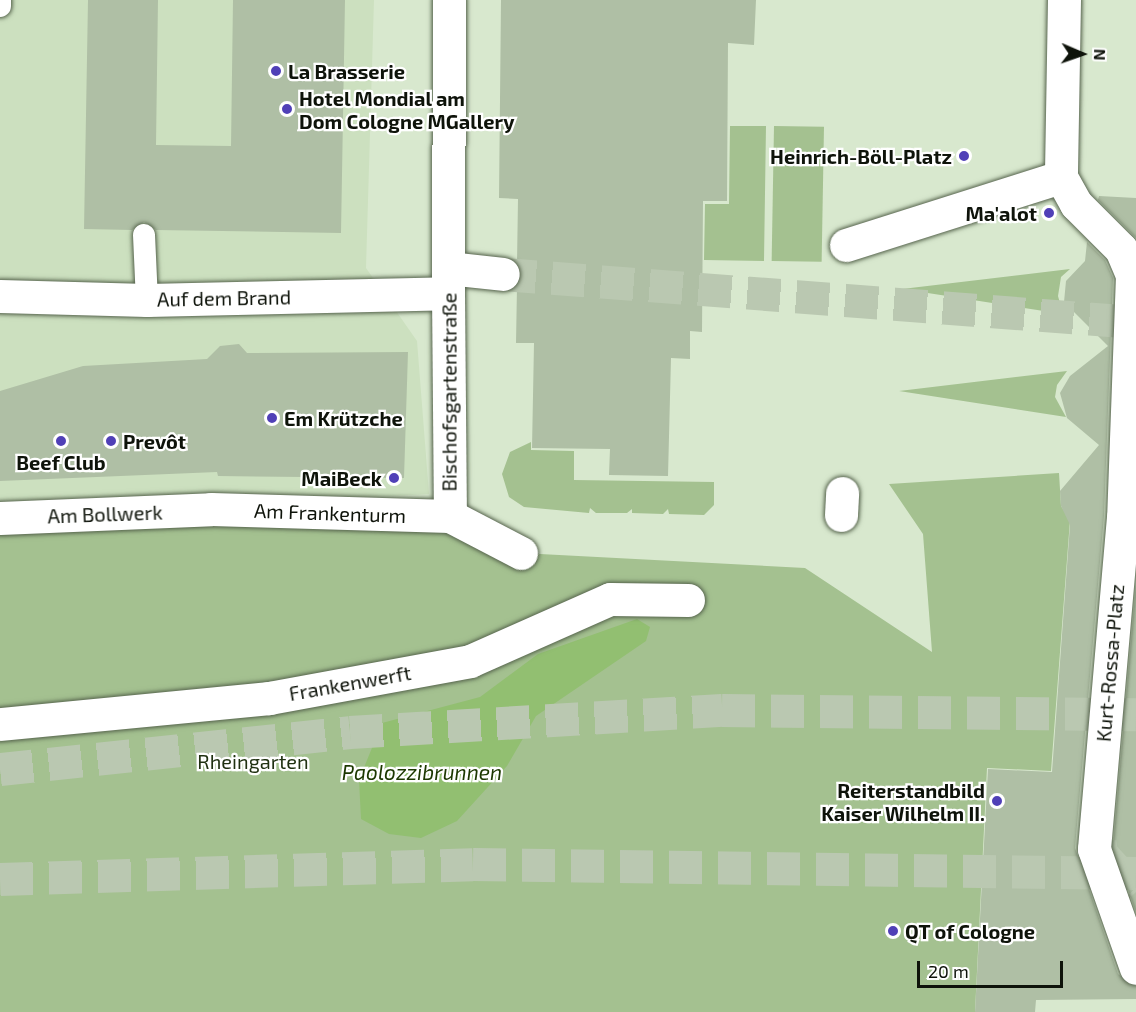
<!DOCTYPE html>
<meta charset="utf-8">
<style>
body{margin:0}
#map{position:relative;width:1136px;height:1012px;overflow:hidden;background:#d8e8ce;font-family:"Exo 2",sans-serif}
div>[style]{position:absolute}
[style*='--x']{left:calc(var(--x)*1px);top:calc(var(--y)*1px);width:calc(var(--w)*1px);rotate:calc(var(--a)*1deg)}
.built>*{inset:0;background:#cce0bf}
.green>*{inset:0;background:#a4c190;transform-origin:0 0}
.water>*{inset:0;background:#92bf71}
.building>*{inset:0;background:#afbfa5}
.minor-tunnel>*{height:33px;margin-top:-16.5px;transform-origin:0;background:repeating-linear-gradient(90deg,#bac8b1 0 33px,transparent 0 49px)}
.primary-tunnel>*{height:33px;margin-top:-16.5px;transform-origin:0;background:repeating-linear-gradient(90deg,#bac8b1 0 33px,transparent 0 49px)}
.roads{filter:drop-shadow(0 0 2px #56644d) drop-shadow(0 0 2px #56644d)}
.service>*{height:22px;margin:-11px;padding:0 11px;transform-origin:11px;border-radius:11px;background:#fff}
.pedestrian>*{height:33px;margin:-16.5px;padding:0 16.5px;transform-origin:16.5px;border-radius:16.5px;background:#fff}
.minor>*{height:33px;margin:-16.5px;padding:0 16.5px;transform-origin:16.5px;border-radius:16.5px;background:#fff}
.dots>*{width:16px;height:16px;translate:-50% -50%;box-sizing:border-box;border:3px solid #fff;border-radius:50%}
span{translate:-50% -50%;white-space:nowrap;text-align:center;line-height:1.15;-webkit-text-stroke:4.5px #fff;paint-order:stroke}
.poi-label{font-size:20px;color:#0e130a;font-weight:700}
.left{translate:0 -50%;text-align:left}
.right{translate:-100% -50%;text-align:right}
.street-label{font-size:20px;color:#0e130a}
.park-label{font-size:20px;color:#1f3010}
.water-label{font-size:21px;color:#1c3800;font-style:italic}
.north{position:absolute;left:1052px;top:24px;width:60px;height:60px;-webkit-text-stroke:4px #fff;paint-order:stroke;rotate:92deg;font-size:16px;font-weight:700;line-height:24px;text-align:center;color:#0e130a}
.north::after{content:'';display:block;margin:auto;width:21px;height:27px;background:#0e130a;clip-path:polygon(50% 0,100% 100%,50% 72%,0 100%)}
.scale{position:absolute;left:917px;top:961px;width:146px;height:27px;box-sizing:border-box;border:3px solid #0e130a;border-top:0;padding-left:8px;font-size:18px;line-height:21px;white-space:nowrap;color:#0e130a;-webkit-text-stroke:4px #fff;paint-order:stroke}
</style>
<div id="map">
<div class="built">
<i style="clip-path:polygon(0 0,374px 0,366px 268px,417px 341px,429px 494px,0 516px)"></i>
</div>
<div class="green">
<i style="clip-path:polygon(730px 126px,766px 126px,764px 261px,704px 260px,705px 204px,729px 204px)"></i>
<i style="left:774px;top:126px;width:50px;height:135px;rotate:1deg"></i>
<i style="clip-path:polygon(1070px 269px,1061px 277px,1058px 296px,1061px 307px,1070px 315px,902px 289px)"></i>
<i style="clip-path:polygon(1067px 371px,1057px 385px,1055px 397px,1066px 417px,899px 391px)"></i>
<i style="clip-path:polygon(531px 442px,531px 450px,574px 451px,574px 480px,714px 482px,714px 505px,704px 515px,669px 514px,668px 509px,663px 514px,632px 513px,632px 509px,627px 513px,596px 513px,590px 508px,589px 513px,524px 507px,509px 497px,502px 474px,510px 452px)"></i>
<i style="clip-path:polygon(1059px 473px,1061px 506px,1070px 520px,1051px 771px,987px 768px,975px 1012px,0 1012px,0 518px,450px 516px,521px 553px,805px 568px,932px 652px,923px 534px,889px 484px)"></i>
</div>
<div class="water">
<i style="clip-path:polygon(637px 619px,650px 627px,646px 641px,536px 716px,507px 766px,457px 821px,421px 838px,389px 834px,361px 819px,359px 780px,382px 723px,480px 697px,538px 654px)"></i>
</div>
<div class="building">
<i style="clip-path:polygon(88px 0,158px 0,156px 145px,231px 146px,233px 0,345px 0,341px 233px,156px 230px,144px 222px,132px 230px,84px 229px)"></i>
<i style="clip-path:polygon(501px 0,756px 0,754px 45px,728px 43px,727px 201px,703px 201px,702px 332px,690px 331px,690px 359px,671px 358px,668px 476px,609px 475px,610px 449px,532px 448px,534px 343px,516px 343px,517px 286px,522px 275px,517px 263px,518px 199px,499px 198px)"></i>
<i style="clip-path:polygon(1099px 196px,1136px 198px,1136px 238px,1098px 200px)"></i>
<i style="clip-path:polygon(1087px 242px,1105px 260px,1113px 278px,1104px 516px,1075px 848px,1118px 974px,1136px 986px,1136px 999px,1036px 1000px,1035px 1012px,975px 1012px,988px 769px,1052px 772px,1070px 525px,1061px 506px,1060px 491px,1099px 445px,1067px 418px,1060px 393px,1070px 376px,1108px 346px,1064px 302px,1066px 281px,1085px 261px)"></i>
<i style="clip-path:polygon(239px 344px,247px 353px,408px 352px,404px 478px,218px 476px,217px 472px,0 481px,0 391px,83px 366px,207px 359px,220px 346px)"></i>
<i style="clip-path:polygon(1136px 584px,1136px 912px,1113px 847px)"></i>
</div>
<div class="minor-tunnel">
<i style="--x:503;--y:274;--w:635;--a:4.34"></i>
<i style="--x:1100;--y:841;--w:12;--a:85"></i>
<i style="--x:1101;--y:853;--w:52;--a:47.4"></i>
</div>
<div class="primary-tunnel">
<i style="--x:0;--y:769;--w:352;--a:-6"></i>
<i style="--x:350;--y:732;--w:373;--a:-3.4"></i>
<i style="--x:722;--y:710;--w:414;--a:0.6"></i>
<i style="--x:0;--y:879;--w:473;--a:-1.8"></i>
<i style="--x:473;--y:864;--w:663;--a:0.78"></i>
</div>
<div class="roads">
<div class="service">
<i style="--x:0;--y:6;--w:6;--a:-90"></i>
<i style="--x:144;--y:235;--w:65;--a:87.4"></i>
</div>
<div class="pedestrian">
<i style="--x:1064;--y:0;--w:177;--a:91"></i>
<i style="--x:1061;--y:177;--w:31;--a:61"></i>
<i style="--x:1076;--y:204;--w:64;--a:45"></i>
<i style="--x:1121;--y:249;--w:28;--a:67"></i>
<i style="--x:1132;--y:275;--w:242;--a:92.1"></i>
<i style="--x:1123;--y:517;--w:333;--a:95"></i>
<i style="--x:1094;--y:849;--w:126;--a:70.6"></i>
<i style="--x:846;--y:245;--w:225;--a:-17.6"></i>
<i style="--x:448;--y:293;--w:223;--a:89.5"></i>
<i style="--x:841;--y:515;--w:22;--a:-87"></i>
<i style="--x:0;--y:518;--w:211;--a:-2.4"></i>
<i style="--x:211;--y:509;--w:239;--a:1.7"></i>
<i style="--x:450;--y:516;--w:80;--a:27.5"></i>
<i style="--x:0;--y:724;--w:270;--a:-5.5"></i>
<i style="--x:269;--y:698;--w:204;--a:-10.4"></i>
<i style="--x:470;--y:661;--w:153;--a:-23.9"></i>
<i style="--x:610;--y:599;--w:78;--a:0.7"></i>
</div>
<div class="minor">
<i style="--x:448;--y:268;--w:55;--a:6.2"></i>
<i style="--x:0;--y:296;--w:147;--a:1.6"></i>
<i style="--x:147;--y:300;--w:301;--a:-1.3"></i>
<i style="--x:448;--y:293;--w:293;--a:-89.8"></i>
</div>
</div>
<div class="dots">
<i style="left:276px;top:71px;background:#5040b7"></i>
<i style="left:287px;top:109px;background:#5040b7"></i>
<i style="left:964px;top:156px;background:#5040b7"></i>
<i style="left:1049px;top:213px;background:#5040b7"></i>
<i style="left:272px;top:418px;background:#5040b7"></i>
<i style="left:61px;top:441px;background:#5040b7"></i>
<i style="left:111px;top:441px;background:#5040b7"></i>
<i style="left:394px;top:478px;background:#5040b7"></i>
<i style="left:997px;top:801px;background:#5040b7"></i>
<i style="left:893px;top:931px;background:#5040b7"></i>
</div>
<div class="poi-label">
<span class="left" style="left:288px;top:71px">La Brasserie</span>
<span class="left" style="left:299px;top:110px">Hotel Mondial am<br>Dom Cologne MGallery</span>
<span class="right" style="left:952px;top:156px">Heinrich-Böll-Platz</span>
<span class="right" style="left:1037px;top:213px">Ma'alot</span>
<span class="left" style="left:284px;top:418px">Em Krützche</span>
<span class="left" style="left:123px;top:441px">Prevôt</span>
<span style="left:61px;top:462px">Beef Club</span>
<span class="right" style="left:382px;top:478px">MaiBeck</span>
<span class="right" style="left:985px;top:802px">Reiterstandbild<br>Kaiser Wilhelm II.</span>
<span class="left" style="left:905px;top:931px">QT of Cologne</span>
</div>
<div class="street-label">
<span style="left:224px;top:298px;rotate:-1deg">Auf dem Brand</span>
<span style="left:449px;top:392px;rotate:-90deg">Bischofsgartenstraße</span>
<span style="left:330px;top:513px;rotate:2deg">Am Frankenturm</span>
<span style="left:105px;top:514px;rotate:-2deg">Am Bollwerk</span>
<span style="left:1110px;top:663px;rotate:-85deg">Kurt-Rossa-Platz</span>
<span style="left:350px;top:683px;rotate:-10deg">Frankenwerft</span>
</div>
<div class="park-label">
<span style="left:253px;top:761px">Rheingarten</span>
</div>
<div class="water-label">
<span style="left:422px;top:772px">Paolozzibrunnen</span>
</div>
<div class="north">N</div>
<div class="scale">20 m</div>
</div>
